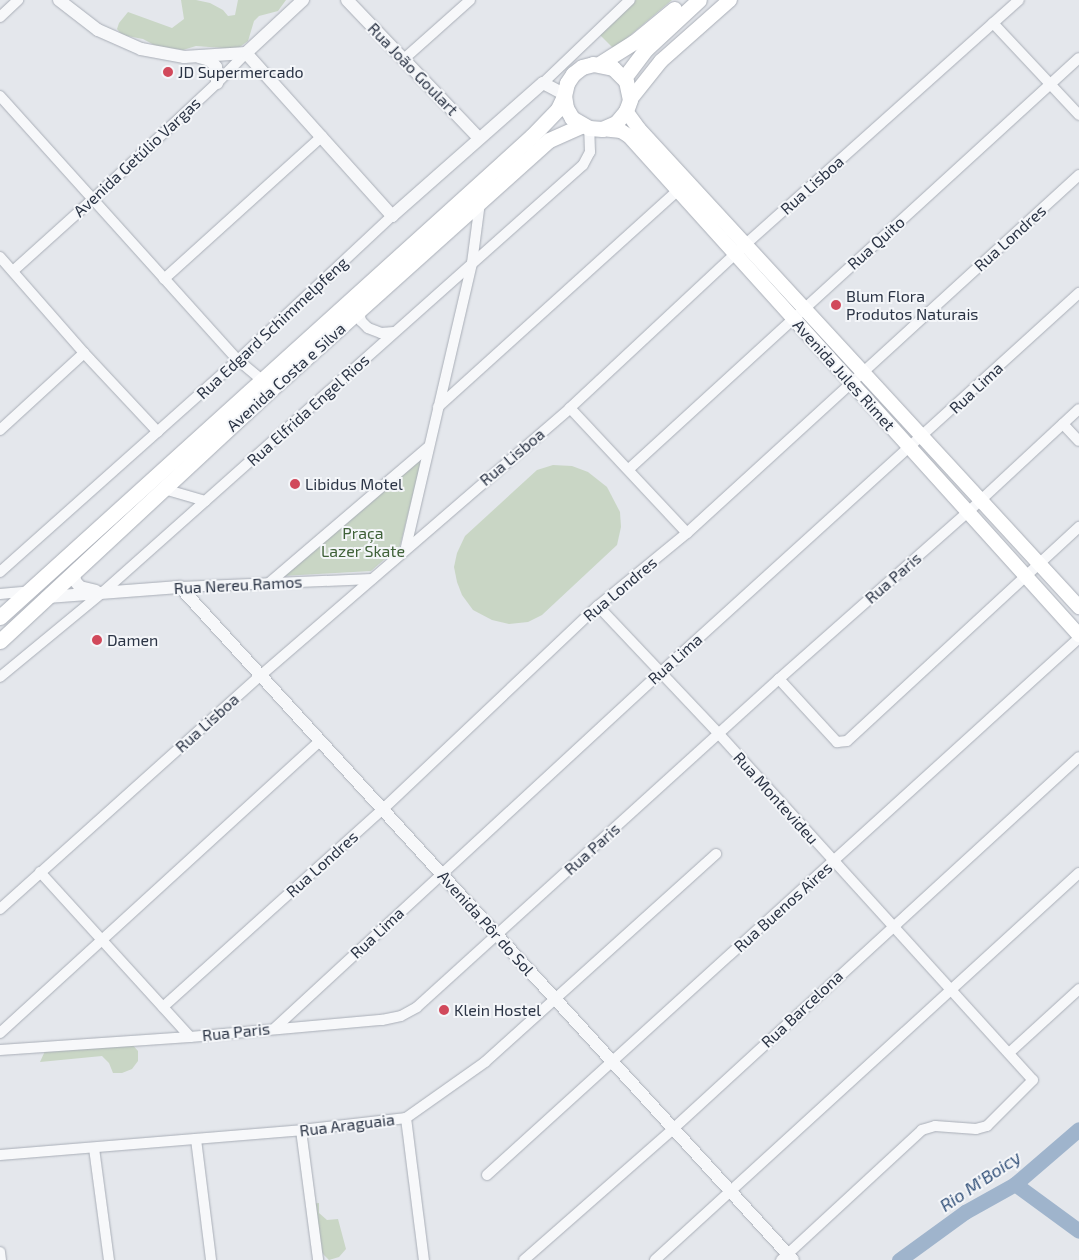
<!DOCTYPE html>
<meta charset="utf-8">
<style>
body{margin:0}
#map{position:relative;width:1079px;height:1260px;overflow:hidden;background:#e4e7ec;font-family:"Exo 2",sans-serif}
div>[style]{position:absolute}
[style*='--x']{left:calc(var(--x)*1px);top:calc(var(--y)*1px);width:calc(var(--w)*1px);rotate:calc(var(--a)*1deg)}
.green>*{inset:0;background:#c9d6c5}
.river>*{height:15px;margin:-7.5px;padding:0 7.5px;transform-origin:7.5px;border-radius:7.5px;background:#9fb4cc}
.roads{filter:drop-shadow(0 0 1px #a9aeb7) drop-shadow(0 0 1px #a9aeb7)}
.minor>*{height:10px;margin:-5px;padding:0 5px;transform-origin:5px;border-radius:5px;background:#f7f8fa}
.tertiary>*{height:12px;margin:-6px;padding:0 6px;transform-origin:6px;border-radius:6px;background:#f7f8fa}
.secondary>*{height:14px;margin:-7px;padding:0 7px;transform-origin:7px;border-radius:7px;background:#fff}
.primary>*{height:15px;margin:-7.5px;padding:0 7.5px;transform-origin:7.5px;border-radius:7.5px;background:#fff}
.dots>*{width:14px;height:14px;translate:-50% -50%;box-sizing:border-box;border:2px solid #f4f6f9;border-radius:50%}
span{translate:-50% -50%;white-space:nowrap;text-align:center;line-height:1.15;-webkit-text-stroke:4px #f4f6f9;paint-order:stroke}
.street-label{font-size:16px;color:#2b3445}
.poi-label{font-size:16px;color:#2b3445}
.left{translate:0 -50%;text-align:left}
.park-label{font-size:16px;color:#3f6138}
.water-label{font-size:18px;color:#34527a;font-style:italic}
</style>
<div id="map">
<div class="green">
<i style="clip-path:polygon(181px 0,196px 0,210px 3px,223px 10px,228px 16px,235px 15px,238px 0,286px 0,278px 11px,259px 16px,254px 21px,248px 41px,237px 49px,196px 46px,183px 50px,156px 46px,143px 39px,122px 35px,117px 29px,119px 23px,128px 12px,172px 28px,184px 19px)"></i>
<i style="clip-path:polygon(636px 0,672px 0,614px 49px,598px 33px)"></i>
<i style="clip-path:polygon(422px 458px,400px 546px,371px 571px,282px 576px)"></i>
<i style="clip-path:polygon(553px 465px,572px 466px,588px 472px,607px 487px,620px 512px,621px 527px,617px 545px,542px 615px,528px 622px,509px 624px,492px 620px,473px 610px,462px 595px,457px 582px,454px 567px,457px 553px,465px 536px,537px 470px)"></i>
<i style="clip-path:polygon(130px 1042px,138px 1051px,138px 1061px,132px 1069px,122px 1073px,113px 1073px,109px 1063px,102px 1056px,40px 1062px,45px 1051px)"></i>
<i style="clip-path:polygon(319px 1203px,319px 1213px,327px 1220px,338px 1219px,346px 1249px,339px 1257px,329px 1260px,322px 1253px,309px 1204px)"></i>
</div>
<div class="river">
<i style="--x:1015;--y:1184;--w:79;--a:36.3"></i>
<i style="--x:899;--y:1260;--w:82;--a:-36"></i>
<i style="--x:965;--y:1212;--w:57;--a:-29.2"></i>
<i style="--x:1015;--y:1184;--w:84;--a:-40.7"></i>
</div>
<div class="roads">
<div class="minor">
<i style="--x:0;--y:17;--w:25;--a:-43"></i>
<i style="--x:993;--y:23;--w:126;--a:46.9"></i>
<i style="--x:405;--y:58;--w:87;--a:-41.7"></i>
<i style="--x:543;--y:83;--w:120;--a:-43.7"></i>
<i style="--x:0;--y:96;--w:355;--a:48"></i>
<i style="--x:238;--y:360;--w:31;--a:40"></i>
<i style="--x:0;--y:257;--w:128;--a:48.8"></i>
<i style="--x:84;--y:353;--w:108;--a:46.9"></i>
<i style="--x:13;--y:271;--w:108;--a:-42"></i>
<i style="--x:93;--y:199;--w:170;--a:-43.1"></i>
<i style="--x:217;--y:83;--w:42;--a:-46"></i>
<i style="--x:164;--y:279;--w:213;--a:-42.1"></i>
<i style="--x:359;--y:311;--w:10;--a:79"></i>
<i style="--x:361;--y:321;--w:10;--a:45"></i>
<i style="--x:368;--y:328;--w:14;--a:21"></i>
<i style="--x:381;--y:333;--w:13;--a:-4"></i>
<i style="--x:438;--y:407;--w:324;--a:-42.1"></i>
<i style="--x:570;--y:408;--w:171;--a:46.9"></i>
<i style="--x:1063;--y:424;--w:23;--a:47"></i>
<i style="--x:0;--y:430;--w:114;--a:-42.5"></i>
<i style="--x:629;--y:469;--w:609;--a:-42.41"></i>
<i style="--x:164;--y:489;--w:43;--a:16.3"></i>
<i style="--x:406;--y:547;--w:292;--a:-76.9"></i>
<i style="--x:472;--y:263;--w:62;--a:-82.5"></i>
<i style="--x:0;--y:572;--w:319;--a:-41.7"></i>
<i style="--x:238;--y:360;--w:211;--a:-43.1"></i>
<i style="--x:269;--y:583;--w:209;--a:-40.5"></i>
<i style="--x:180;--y:587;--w:192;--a:-2.4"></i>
<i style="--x:0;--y:594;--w:25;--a:-5"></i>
<i style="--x:598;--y:606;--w:176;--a:46.6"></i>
<i style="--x:719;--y:734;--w:467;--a:47.8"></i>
<i style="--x:1033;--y:1080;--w:65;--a:135"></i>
<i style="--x:987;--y:1126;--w:11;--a:165"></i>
<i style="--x:976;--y:1129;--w:41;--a:-175.8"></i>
<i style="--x:935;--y:1126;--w:14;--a:163"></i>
<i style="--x:922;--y:1130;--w:192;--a:137.3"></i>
<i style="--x:0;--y:677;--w:134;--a:-39.5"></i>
<i style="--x:103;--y:592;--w:642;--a:-41.66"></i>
<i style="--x:583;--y:165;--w:15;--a:-62"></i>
<i style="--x:590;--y:152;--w:24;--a:-92"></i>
<i style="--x:779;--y:679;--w:86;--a:47.4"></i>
<i style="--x:837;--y:742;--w:10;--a:-6"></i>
<i style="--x:847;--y:741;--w:316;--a:-42.7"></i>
<i style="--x:40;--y:872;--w:223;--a:47.7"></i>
<i style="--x:0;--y:909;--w:349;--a:-41.9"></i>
<i style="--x:260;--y:676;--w:410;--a:-40.8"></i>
<i style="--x:570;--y:408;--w:241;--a:-43"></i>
<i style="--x:746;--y:244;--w:366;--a:-41.8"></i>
<i style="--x:163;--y:1007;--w:295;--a:-42"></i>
<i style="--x:382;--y:810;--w:297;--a:-43.4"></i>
<i style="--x:598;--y:606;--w:115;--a:-39.4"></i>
<i style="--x:687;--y:533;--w:531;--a:-42.4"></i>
<i style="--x:275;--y:1028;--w:524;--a:-42.68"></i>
<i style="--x:660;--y:673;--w:566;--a:-42.21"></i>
<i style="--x:0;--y:1033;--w:432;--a:-42.4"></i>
<i style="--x:0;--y:1050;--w:190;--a:-3.9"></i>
<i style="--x:190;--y:1037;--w:193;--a:-5.1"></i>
<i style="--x:382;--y:1020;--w:19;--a:-12"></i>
<i style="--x:401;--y:1016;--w:18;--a:-29"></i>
<i style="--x:417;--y:1007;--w:488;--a:-42.2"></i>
<i style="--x:779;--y:679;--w:252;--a:-41.5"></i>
<i style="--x:968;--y:512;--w:151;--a:-42.9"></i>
<i style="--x:1009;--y:1053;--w:95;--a:-42.4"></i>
<i style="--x:406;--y:1118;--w:143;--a:82.8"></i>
<i style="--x:301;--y:1130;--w:131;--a:82.5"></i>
<i style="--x:196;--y:1139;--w:122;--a:82.9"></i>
<i style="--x:94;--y:1148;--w:113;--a:82.4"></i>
<i style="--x:0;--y:1155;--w:302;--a:-4.7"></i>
<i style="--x:301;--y:1130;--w:106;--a:-6.5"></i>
<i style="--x:406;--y:1118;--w:97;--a:-35.3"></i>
<i style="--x:485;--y:1062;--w:311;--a:-42"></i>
<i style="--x:487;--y:1175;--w:799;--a:-42.21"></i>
<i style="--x:0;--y:1252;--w:8;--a:83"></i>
<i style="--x:524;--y:1260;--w:200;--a:-41.3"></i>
<i style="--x:674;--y:1128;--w:549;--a:-42.49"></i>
<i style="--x:655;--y:1260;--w:574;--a:-42.39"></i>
</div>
<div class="tertiary">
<i style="--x:59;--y:0;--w:49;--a:37.6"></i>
<i style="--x:98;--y:30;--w:47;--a:23.8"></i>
<i style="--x:141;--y:49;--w:44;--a:10.5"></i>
<i style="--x:184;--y:57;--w:62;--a:-3.7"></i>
<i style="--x:347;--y:0;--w:191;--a:46.3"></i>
<i style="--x:246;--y:53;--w:219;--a:48.1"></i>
<i style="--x:392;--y:216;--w:201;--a:-41.4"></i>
<i style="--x:543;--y:83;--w:24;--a:28"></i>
<i style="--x:246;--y:53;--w:78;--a:-42.9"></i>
<i style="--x:199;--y:57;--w:11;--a:15"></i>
<i style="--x:210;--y:60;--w:9;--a:49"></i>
<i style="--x:216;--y:67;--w:16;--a:86"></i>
<i style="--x:74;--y:572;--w:9;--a:84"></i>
<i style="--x:75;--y:581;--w:8;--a:50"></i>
<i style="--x:80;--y:587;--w:16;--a:14"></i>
<i style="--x:47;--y:597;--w:133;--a:-4.3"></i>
<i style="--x:180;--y:587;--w:910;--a:47.67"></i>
</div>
<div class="secondary">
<i style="--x:630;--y:100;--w:50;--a:-51.5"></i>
<i style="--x:661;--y:61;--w:92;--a:-41.5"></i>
<i style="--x:626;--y:111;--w:22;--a:54"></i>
<i style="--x:639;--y:129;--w:650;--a:47.37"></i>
<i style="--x:602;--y:129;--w:19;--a:6"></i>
<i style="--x:621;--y:131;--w:9;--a:32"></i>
<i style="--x:629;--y:136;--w:672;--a:47.96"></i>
</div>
<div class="primary">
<i style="--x:599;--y:64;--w:41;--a:-32.2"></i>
<i style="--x:634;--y:42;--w:52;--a:-39.5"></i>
<i style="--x:624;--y:78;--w:36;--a:-53"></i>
<i style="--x:646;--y:49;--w:72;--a:-42.8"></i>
<i style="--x:0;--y:617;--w:717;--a:-42.12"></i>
<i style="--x:532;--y:136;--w:37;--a:-46"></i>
<i style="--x:558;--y:109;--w:14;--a:-65"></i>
<i style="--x:564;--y:96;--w:13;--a:-77"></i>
<i style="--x:567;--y:83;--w:11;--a:-56"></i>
<i style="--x:573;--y:74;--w:11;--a:-38"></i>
<i style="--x:582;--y:67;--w:11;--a:-15"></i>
<i style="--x:593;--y:64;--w:20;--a:11"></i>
<i style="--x:613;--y:68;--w:18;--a:45"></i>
<i style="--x:626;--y:81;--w:19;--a:78"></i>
<i style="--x:630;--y:100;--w:12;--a:110"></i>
<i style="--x:626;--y:111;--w:16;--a:130"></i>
<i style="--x:616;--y:123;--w:15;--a:157"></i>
<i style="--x:602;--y:129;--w:13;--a:-176"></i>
<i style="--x:589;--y:128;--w:20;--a:-150"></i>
<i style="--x:572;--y:118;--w:12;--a:-121"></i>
<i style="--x:566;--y:108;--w:12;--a:-99"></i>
<i style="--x:0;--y:641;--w:378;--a:-42.9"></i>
<i style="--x:277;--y:384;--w:365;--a:-41.9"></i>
<i style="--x:549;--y:140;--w:36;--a:-24"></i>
</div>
</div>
<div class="dots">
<i style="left:168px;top:72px;background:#d1495b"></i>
<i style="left:836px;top:305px;background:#d1495b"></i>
<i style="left:295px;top:484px;background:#d1495b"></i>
<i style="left:97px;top:640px;background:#d1495b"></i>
<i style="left:444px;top:1010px;background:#d1495b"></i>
</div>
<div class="street-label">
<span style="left:413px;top:69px;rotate:46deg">Rua João Goulart</span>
<span style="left:137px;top:157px;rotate:-43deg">Avenida Getúlio Vargas</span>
<span style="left:812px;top:185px;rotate:-42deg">Rua Lisboa</span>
<span style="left:1010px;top:238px;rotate:-42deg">Rua Londres</span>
<span style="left:876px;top:243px;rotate:-42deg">Rua Quito</span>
<span style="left:272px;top:328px;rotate:-43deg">Rua Edgard Schimmelpfeng</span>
<span style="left:844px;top:375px;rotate:48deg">Avenida Jules Rimet</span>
<span style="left:286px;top:377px;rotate:-42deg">Avenida Costa e Silva</span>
<span style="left:976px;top:388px;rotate:-43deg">Rua Lima</span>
<span style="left:308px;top:410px;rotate:-42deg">Rua Elfrida Engel Rios</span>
<span style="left:512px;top:457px;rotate:-40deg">Rua Lisboa</span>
<span style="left:893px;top:578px;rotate:-41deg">Rua Paris</span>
<span style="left:238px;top:585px;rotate:-3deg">Rua Nereu Ramos</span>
<span style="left:620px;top:589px;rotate:-40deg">Rua Londres</span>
<span style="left:675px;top:659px;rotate:-42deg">Rua Lima</span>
<span style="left:207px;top:723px;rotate:-42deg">Rua Lisboa</span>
<span style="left:776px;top:798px;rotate:48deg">Rua Montevideu</span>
<span style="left:592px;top:849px;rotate:-42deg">Rua Paris</span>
<span style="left:322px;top:864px;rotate:-42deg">Rua Londres</span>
<span style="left:783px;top:907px;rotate:-42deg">Rua Buenos Aires</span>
<span style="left:486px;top:923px;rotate:48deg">Avenida Pôr do Sol</span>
<span style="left:377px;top:933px;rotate:-43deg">Rua Lima</span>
<span style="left:802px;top:1009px;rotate:-43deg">Rua Barcelona</span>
<span style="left:236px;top:1032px;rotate:-6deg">Rua Paris</span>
<span style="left:347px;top:1125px;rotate:-7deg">Rua Araguaia</span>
</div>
<div class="poi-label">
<span class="left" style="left:178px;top:72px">JD Supermercado</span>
<span class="left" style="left:846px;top:305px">Blum Flora<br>Produtos Naturais</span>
<span class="left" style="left:305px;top:484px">Libidus Motel</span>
<span class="left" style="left:107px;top:640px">Damen</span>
<span class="left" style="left:454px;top:1010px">Klein Hostel</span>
</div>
<div class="park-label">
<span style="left:363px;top:542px">Praça<br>Lazer Skate</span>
</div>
<div class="water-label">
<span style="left:980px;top:1181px;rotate:-34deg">Rio M'Boicy</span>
</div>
</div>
